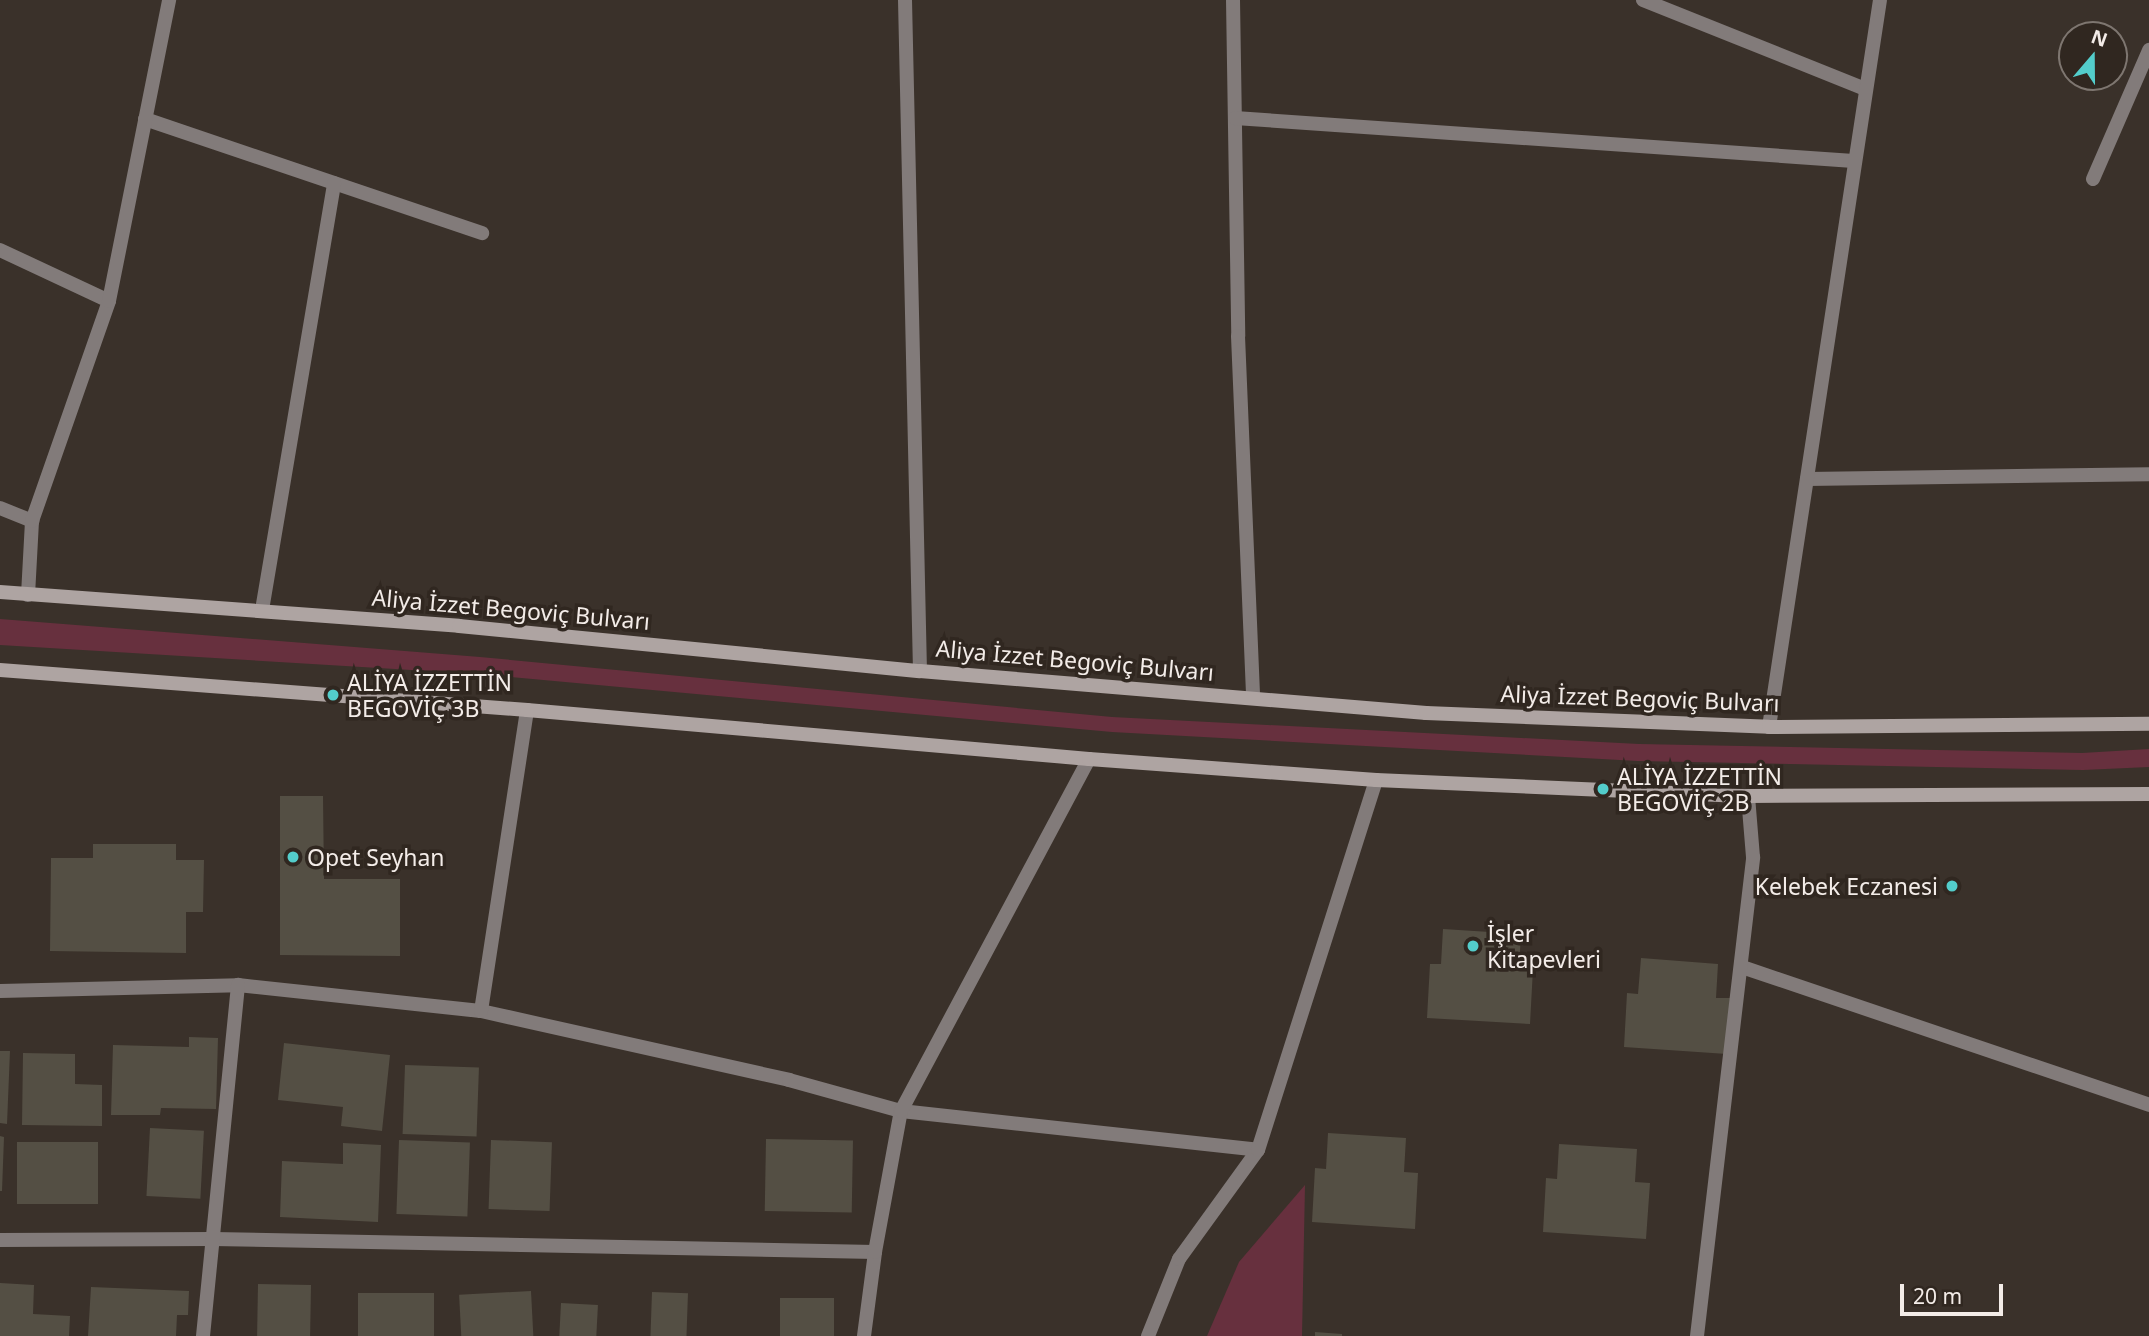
<!DOCTYPE html>
<meta charset="utf-8">
<style>
body{margin:0}
#map{position:relative;width:2149px;height:1336px;overflow:hidden;background:#3a312a;font-family:"Noto Sans",sans-serif}
div>[style]{position:absolute}
[style*='--x']{left:calc(var(--x)*1px);top:calc(var(--y)*1px);width:calc(var(--w)*1px);rotate:calc(var(--a)*1deg)}
.green>*{inset:0;background:#67303e}
.building>*{inset:0;background:#544f44;transform-origin:0 0}
.minor>*{height:14px;margin:-7px;padding:0 7px;transform-origin:7px;border-radius:7px;background:#827b7a}
.secondary>*{height:14px;margin:-7px;padding:0 7px;transform-origin:7px;border-radius:7px;background:#aea4a2}
.dots>*{width:19px;height:19px;translate:-50% -50%;box-sizing:border-box;border:4px solid #302720;border-radius:50%}
span{translate:-50% -50%;white-space:nowrap;text-align:center;line-height:1.15;-webkit-text-stroke:7px #302720;paint-order:stroke}
.street-label{font-size:23px;color:#f3ece8}
.poi-label{font-size:23px;color:#f3ece8}
.left{translate:0 -50%;text-align:left}
.right{translate:-100% -50%;text-align:right}
.north{position:absolute;left:2058px;top:21px;width:70px;height:70px;box-sizing:border-box;background:#302720;border:2px solid #7e7670;border-radius:50%;rotate:20deg;font-size:19px;font-weight:700;line-height:28px;text-align:center;color:#f3ece8}
.north::after{content:'';display:block;margin:auto;width:24px;height:32px;background:#53cdcb;clip-path:polygon(50% 0,100% 100%,50% 72%,0 100%)}
.scale{position:absolute;left:1900px;top:1284px;width:103px;height:32px;box-sizing:border-box;border:4px solid #f3ece8;border-top:0;padding-left:9px;font-size:21px;line-height:24px;white-space:nowrap;color:#f3ece8;-webkit-text-stroke:5px #302720;paint-order:stroke}
</style>
<div id="map">
<div class="green">
<i style="clip-path:polygon(0 619px,480px 657px,1112px 717px,1639px 744px,2082px 753px,2149px 749px,2149px 767px,2083px 770px,1638px 761px,1112px 732px,478px 674px,0 645px)"></i>
<i style="clip-path:polygon(1305px 1185px,1302px 1336px,1207px 1336px,1239px 1262px)"></i>
</div>
<div class="building">
<i style="clip-path:polygon(280px 796px,323px 796px,324px 879px,400px 879px,400px 956px,280px 955px)"></i>
<i style="clip-path:polygon(93px 844px,176px 844px,176px 860px,204px 860px,203px 912px,186px 912px,186px 953px,50px 951px,51px 858px,93px 858px)"></i>
<i style="clip-path:polygon(1443px 929px,1521px 934px,1519px 968px,1533px 969px,1530px 1024px,1427px 1018px,1430px 964px,1441px 964px)"></i>
<i style="clip-path:polygon(1641px 958px,1718px 964px,1716px 998px,1730px 998px,1727px 1054px,1624px 1047px,1627px 993px,1638px 994px)"></i>
<i style="clip-path:polygon(189px 1037px,218px 1038px,216px 1109px,161px 1108px,160px 1115px,111px 1115px,113px 1045px,189px 1047px)"></i>
<i style="clip-path:polygon(284px 1043px,390px 1055px,382px 1131px,341px 1126px,343px 1107px,278px 1100px)"></i>
<i style="clip-path:polygon(0 1051px,10px 1051px,7px 1124px,0 1123px)"></i>
<i style="clip-path:polygon(23px 1053px,75px 1054px,75px 1084px,102px 1085px,102px 1126px,22px 1125px)"></i>
<i style="left:405px;top:1065px;width:74px;height:69px;rotate:2deg"></i>
<i style="left:150px;top:1128px;width:54px;height:68px;rotate:3deg"></i>
<i style="clip-path:polygon(1328px 1133px,1406px 1138px,1404px 1172px,1418px 1173px,1415px 1229px,1312px 1222px,1315px 1168px,1326px 1169px)"></i>
<i style="clip-path:polygon(0 1136px,4px 1137px,2px 1191px,0 1191px)"></i>
<i style="left:766px;top:1139px;width:87px;height:72px;rotate:1deg"></i>
<i style="left:399px;top:1140px;width:71px;height:74px;rotate:2deg"></i>
<i style="left:491px;top:1140px;width:61px;height:69px;rotate:2deg"></i>
<i style="left:17px;top:1142px;width:81px;height:62px"></i>
<i style="clip-path:polygon(343px 1143px,381px 1145px,378px 1222px,280px 1217px,282px 1161px,343px 1164px)"></i>
<i style="clip-path:polygon(1559px 1144px,1637px 1149px,1635px 1182px,1650px 1183px,1646px 1239px,1543px 1232px,1546px 1178px,1557px 1179px)"></i>
<i style="clip-path:polygon(0 1283px,34px 1285px,33px 1314px,70px 1316px,69px 1336px,0 1336px)"></i>
<i style="left:258px;top:1284px;width:53px;height:52px;rotate:1deg"></i>
<i style="clip-path:polygon(91px 1287px,189px 1291px,188px 1315px,177px 1315px,176px 1336px,88px 1336px)"></i>
<i style="left:531px;top:1291px;width:45px;height:72px;rotate:87deg"></i>
<i style="left:652px;top:1292px;width:36px;height:44px;rotate:2deg"></i>
<i style="left:358px;top:1293px;width:76px;height:43px"></i>
<i style="left:780px;top:1298px;width:54px;height:38px"></i>
<i style="left:561px;top:1303px;width:37px;height:33px;rotate:3deg"></i>
<i style="clip-path:polygon(1315px 1332px,1342px 1334px,1342px 1336px,1315px 1336px)"></i>
</div>
<div class="minor">
<i style="--x:905;--y:0;--w:671;--a:88.72"></i>
<i style="--x:1233;--y:0;--w:336;--a:89.1"></i>
<i style="--x:1238;--y:336;--w:361;--a:87.6"></i>
<i style="--x:1643;--y:0;--w:240;--a:21.8"></i>
<i style="--x:1235;--y:118;--w:620;--a:3.97"></i>
<i style="--x:145;--y:119;--w:356;--a:18.7"></i>
<i style="--x:2093;--y:179;--w:141;--a:-66.5"></i>
<i style="--x:0;--y:250;--w:120;--a:25.1"></i>
<i style="--x:1807;--y:479;--w:342;--a:-0.8"></i>
<i style="--x:0;--y:508;--w:35;--a:22"></i>
<i style="--x:28;--y:595;--w:74;--a:-86.9"></i>
<i style="--x:32;--y:521;--w:233;--a:-70.7"></i>
<i style="--x:109;--y:301;--w:307;--a:-78.7"></i>
<i style="--x:262;--y:610;--w:433;--a:-80.4"></i>
<i style="--x:1769;--y:727;--w:735;--a:-81.32"></i>
<i style="--x:1742;--y:967;--w:430;--a:18.7"></i>
<i style="--x:0;--y:991;--w:238;--a:-1.4"></i>
<i style="--x:238;--y:985;--w:244;--a:6.1"></i>
<i style="--x:481;--y:1011;--w:316;--a:12.6"></i>
<i style="--x:789;--y:1080;--w:116;--a:15.5"></i>
<i style="--x:901;--y:1111;--w:359;--a:6.2"></i>
<i style="--x:481;--y:1011;--w:304;--a:-81.3"></i>
<i style="--x:0;--y:1240;--w:213;--a:-0.3"></i>
<i style="--x:213;--y:1239;--w:662;--a:1.12"></i>
<i style="--x:203;--y:1336;--w:353;--a:-84.3"></i>
<i style="--x:864;--y:1336;--w:85;--a:-82.5"></i>
<i style="--x:875;--y:1252;--w:143;--a:-79.6"></i>
<i style="--x:901;--y:1111;--w:399;--a:-61.9"></i>
<i style="--x:1148;--y:1336;--w:83;--a:-68.1"></i>
<i style="--x:1179;--y:1259;--w:135;--a:-54.1"></i>
<i style="--x:1258;--y:1150;--w:388;--a:-72.3"></i>
<i style="--x:1697;--y:1336;--w:482;--a:-83.3"></i>
<i style="--x:1753;--y:857;--w:61;--a:-94.7"></i>
</div>
<div class="secondary">
<i style="--x:0;--y:592;--w:460;--a:4.2"></i>
<i style="--x:459;--y:626;--w:463;--a:5.6"></i>
<i style="--x:920;--y:671;--w:508;--a:4.74"></i>
<i style="--x:1426;--y:713;--w:343;--a:2.3"></i>
<i style="--x:1769;--y:727;--w:380;--a:-0.5"></i>
<i style="--x:0;--y:670;--w:529;--a:4.34"></i>
<i style="--x:527;--y:710;--w:564;--a:4.98"></i>
<i style="--x:1089;--y:759;--w:288;--a:4.2"></i>
<i style="--x:1376;--y:780;--w:372;--a:2.5"></i>
<i style="--x:1748;--y:796;--w:401;--a:-0.3"></i>
</div>
<div class="dots">
<i style="left:333px;top:695px;background:#53cdcb"></i>
<i style="left:1603px;top:789px;background:#53cdcb"></i>
<i style="left:293px;top:857px;background:#53cdcb"></i>
<i style="left:1952px;top:886px;background:#53cdcb"></i>
<i style="left:1473px;top:946px;background:#53cdcb"></i>
</div>
<div class="street-label">
<span style="left:511px;top:609px;rotate:5deg">Aliya İzzet Begoviç Bulvarı</span>
<span style="left:1075px;top:660px;rotate:5deg">Aliya İzzet Begoviç Bulvarı</span>
<span style="left:1640px;top:698px;rotate:2deg">Aliya İzzet Begoviç Bulvarı</span>
</div>
<div class="poi-label">
<span class="left" style="left:347px;top:695px">ALİYA İZZETTİN<br>BEGOVİÇ 3B</span>
<span class="left" style="left:1617px;top:789px">ALİYA İZZETTİN<br>BEGOVİÇ 2B</span>
<span class="left" style="left:307px;top:857px">Opet Seyhan</span>
<span class="right" style="left:1938px;top:886px">Kelebek Eczanesi</span>
<span class="left" style="left:1487px;top:946px">İşler<br>Kitapevleri</span>
</div>
<div class="north">N</div>
<div class="scale">20 m</div>
</div>
